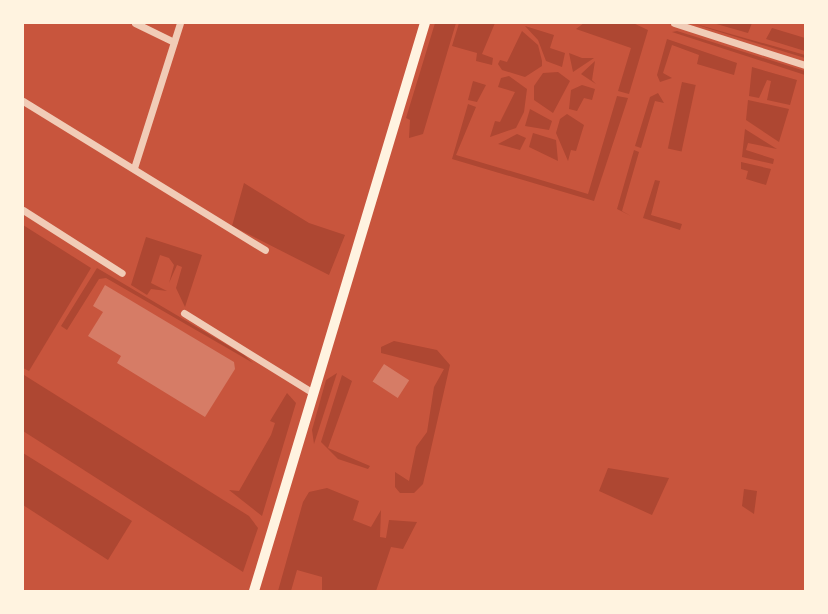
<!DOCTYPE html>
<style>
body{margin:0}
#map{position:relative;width:828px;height:614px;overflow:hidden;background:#c8553d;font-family:"Nunito Sans",sans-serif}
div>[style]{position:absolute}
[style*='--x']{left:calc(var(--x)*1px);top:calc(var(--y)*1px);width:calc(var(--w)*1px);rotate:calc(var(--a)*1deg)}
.green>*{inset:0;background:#ae4732;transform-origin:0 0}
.building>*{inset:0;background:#d67c66;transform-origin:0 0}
.minor>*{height:7px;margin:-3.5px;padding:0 3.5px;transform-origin:3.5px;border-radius:3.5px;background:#f1ccb7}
.secondary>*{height:10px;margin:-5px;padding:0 5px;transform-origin:5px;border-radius:5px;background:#fff3e0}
span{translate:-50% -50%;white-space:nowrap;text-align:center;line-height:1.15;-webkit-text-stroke:6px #fff3e0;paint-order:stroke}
.frame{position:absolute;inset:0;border:24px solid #fff3e0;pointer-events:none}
</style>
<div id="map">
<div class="green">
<i style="clip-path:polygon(435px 23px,456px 23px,423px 134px,409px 138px,410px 120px,406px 118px)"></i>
<i style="clip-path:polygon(459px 23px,495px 23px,482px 54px,493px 58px,492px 65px,476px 61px,477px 53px,452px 46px)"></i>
<i style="clip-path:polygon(584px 23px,633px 23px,648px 30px,629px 94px,618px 91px,631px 48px,576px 29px)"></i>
<i style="clip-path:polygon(692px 23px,805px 55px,805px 58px,710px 29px)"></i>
<i style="clip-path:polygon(713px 23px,752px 23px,748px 33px)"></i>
<i style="clip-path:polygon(525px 26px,554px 35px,550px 48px,565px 53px,562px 67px,546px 61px,538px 40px)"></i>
<i style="clip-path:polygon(772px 28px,805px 38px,805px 51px,766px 39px)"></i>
<i style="clip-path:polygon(522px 31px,538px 45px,542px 61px,542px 66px,525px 77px,502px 70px,498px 64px,500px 60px,507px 62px)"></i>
<i style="clip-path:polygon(677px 31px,805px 71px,805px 75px,672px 32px)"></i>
<i style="clip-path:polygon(667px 39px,737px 63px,734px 75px,697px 64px,699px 55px,672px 45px,663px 73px,672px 78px,660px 82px,657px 75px)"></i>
<i style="clip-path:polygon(569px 53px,582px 58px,594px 58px,573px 72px)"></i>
<i style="clip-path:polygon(595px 61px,592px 80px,596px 84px,581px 74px)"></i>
<i style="clip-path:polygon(752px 67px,797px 80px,790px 105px,767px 100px,771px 81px,767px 80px,759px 98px,749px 96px)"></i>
<i style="clip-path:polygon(558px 72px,570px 81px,553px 113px,534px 100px,534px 86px,543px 73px)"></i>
<i style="clip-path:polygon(509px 76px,527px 89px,524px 112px,516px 128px,490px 137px,495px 121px,500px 122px,515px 92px,498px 87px,501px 78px)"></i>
<i style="clip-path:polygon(473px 81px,486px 85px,477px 102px,468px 100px)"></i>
<i style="left:682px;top:82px;width:14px;height:68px;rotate:12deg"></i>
<i style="clip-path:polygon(582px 85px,595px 89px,592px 100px,584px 98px,577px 111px,569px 109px,571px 90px)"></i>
<i style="clip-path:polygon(658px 93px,664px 103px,655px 101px,641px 148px,635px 146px,650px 97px)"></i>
<i style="clip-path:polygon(617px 96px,628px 98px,594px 201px,452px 159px,468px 104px,476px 107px,456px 155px,588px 194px)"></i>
<i style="clip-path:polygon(748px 100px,789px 109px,779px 142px,746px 120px)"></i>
<i style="clip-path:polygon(530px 109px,552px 121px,549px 130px,525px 126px)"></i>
<i style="clip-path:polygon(567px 114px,584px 125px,576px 151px,571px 150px,568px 161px,556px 133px,560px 119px)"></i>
<i style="clip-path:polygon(745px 129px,777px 149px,748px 143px,746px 150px,774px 159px,773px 164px,742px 157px)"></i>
<i style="clip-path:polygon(533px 133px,556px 140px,558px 161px,529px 147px)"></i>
<i style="clip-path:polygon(517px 134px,526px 138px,520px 150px,498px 144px)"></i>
<i style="clip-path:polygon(634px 150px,639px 152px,622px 211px,631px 216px,617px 209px)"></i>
<i style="clip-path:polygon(741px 162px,771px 169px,766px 185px,746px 179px,748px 171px,741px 169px)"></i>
<i style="clip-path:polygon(655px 180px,660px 181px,651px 215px,682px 224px,680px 230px,643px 218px)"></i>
<i style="clip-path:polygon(244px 183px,309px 223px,345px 235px,329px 275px,232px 226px)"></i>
<i style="clip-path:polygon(23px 225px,91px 268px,29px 371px,23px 368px)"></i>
<i style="clip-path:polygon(146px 237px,202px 255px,185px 307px,176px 288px,182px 267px,177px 265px,169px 283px,174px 265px,169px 258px,160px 255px,151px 283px,167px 291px,151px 289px,147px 295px,131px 285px)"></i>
<i style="clip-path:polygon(97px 268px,244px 355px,253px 363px,106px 278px,99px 279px,67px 330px,61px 326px)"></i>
<i style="clip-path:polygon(394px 341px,437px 350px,450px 365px,423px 484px,414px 493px,400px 493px,395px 487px,395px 472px,409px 481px,416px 447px,427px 432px,434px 387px,444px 369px,381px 353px,381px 347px)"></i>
<i style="clip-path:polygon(337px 373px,314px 444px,312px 430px,326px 380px)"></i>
<i style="clip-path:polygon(24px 375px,249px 516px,258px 528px,243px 572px,23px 431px)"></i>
<i style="clip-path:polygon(342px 375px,352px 381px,328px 448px,370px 466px,368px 469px,338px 459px,321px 442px)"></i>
<i style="clip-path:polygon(287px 393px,296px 403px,262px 516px,229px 490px,239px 491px,271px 435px,275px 423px,270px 421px)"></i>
<i style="clip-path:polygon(23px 453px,132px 521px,108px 560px,23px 505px)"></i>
<i style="clip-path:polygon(608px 468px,669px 478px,652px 515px,599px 491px)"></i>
<i style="clip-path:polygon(327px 488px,359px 501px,353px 520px,371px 527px,381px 510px,380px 537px,386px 538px,389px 520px,417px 522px,403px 549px,391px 547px,376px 591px,322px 591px,322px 577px,297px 570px,291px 591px,278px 591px,303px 502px,309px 492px)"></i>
<i style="clip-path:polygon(744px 489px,757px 491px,754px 514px,742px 506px)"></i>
</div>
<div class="building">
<i style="clip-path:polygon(105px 285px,234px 362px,235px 369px,205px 417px,117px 363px,121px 356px,88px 336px,103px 312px,93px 306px)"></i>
<i style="left:384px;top:364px;width:30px;height:21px;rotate:33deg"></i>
</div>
<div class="minor">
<i style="--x:135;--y:23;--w:43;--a:26"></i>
<i style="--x:674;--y:23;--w:138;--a:17.8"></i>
<i style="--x:23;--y:101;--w:284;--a:31.6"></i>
<i style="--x:134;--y:168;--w:152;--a:-72.4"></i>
<i style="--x:23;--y:210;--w:117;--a:32.5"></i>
<i style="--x:184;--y:313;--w:152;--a:31.8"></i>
</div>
<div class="secondary">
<i style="--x:254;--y:591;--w:593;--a:-73.25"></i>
</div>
<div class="frame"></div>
</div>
